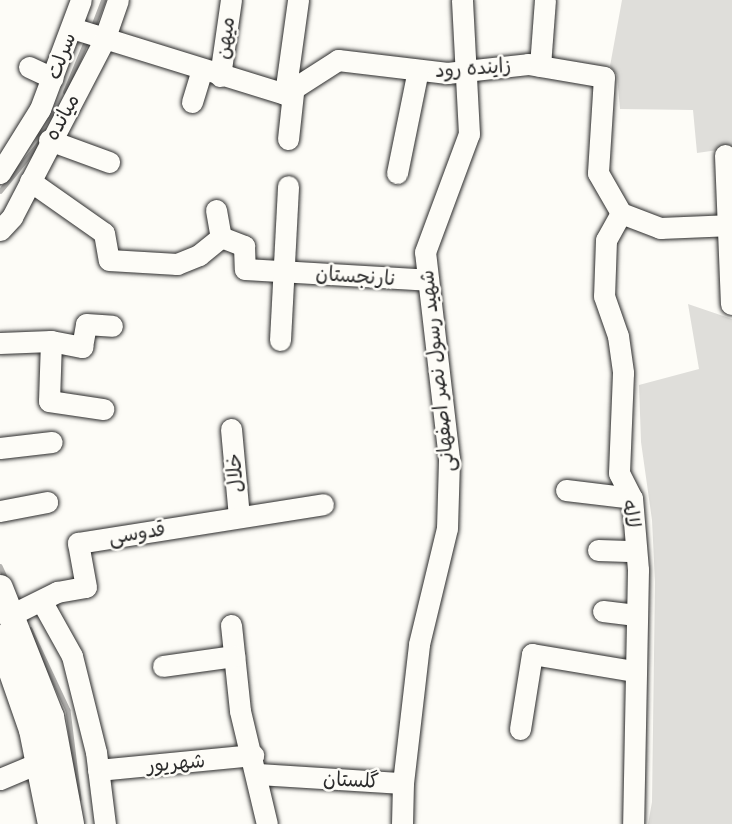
<!DOCTYPE html>
<meta charset="utf-8">
<style>
body{margin:0}
#map{position:relative;width:732px;height:824px;overflow:hidden;background:#fdfcf7;font-family:Sriracha,"Playpen Sans Arabic",sans-serif}
div>[style]{position:absolute}
[style*='--x']{left:calc(var(--x)*1px);top:calc(var(--y)*1px);width:calc(var(--w)*1px);rotate:calc(var(--a)*1deg)}
.green>*{inset:0;background:#dfdeda}
.stream>*{height:4.5px;margin:-2.25px;padding:0 2.25px;transform-origin:2.25px;border-radius:2.25px;background:#b5b4b1}
.roads{filter:drop-shadow(0 0 2px #2b2b2b) drop-shadow(0 0 2px #2b2b2b)}
.minor>*{height:21px;margin:-10.5px;padding:0 10.5px;transform-origin:10.5px;border-radius:10.5px;background:#fdfcf7}
.major>*{height:26px;margin:-13px;padding:0 13px;transform-origin:13px;border-radius:13px;background:#fdfcf7}
span{translate:-50% -50%;white-space:nowrap;text-align:center;line-height:1.15;-webkit-text-stroke:5px #fdfcf7;paint-order:stroke}
.street-label{font-size:20px;color:#2b2b2b}
</style>
<div id="map">
<div class="green">
<i style="clip-path:polygon(622px 0,732px 0,732px 148px,697px 153px,693px 110px,620px 109px,617px 75px,610px 66px)"></i>
<i style="clip-path:polygon(688px 304px,732px 319px,732px 824px,648px 824px,652px 802px,655px 582px,652px 520px,641px 442px,639px 385px,699px 369px)"></i>
</div>
<div class="stream">
<i style="--x:92;--y:29;--w:31;--a:-69"></i>
<i style="--x:65;--y:92;--w:57;--a:-67.5"></i>
<i style="--x:0;--y:191;--w:63;--a:-50.8"></i>
<i style="--x:0;--y:566;--w:17;--a:65"></i>
<i style="--x:30;--y:629;--w:89;--a:64.9"></i>
<i style="--x:68;--y:710;--w:89;--a:82.9"></i>
</div>
<div class="roads">
<div class="minor">
<i style="--x:72;--y:28;--w:223;--a:17.2"></i>
<i style="--x:285;--y:94;--w:63;--a:-32.7"></i>
<i style="--x:338;--y:60;--w:110;--a:6.8"></i>
<i style="--x:447;--y:73;--w:81;--a:-6.3"></i>
<i style="--x:528;--y:64;--w:77;--a:9.7"></i>
<i style="--x:604;--y:77;--w:96;--a:93.6"></i>
<i style="--x:598;--y:173;--w:46;--a:60.1"></i>
<i style="--x:621;--y:213;--w:42;--a:21"></i>
<i style="--x:660;--y:228;--w:72;--a:-2.4"></i>
<i style="--x:540;--y:66;--w:66;--a:-85.7"></i>
<i style="--x:29;--y:67;--w:26;--a:25"></i>
<i style="--x:220;--y:76;--w:77;--a:-81.8"></i>
<i style="--x:285;--y:94;--w:95;--a:-82.1"></i>
<i style="--x:192;--y:102;--w:34;--a:-73"></i>
<i style="--x:288;--y:139;--w:46;--a:-83.8"></i>
<i style="--x:49;--y:140;--w:64;--a:20.1"></i>
<i style="--x:725;--y:155;--w:149;--a:87.7"></i>
<i style="--x:0;--y:173;--w:75;--a:-58"></i>
<i style="--x:40;--y:109;--w:116;--a:-69.4"></i>
<i style="--x:397;--y:173;--w:105;--a:-78.5"></i>
<i style="--x:30;--y:181;--w:90;--a:35.1"></i>
<i style="--x:104;--y:233;--w:27;--a:80"></i>
<i style="--x:109;--y:260;--w:68;--a:3.4"></i>
<i style="--x:177;--y:264;--w:24;--a:-22"></i>
<i style="--x:199;--y:255;--w:28;--a:-39"></i>
<i style="--x:221;--y:237;--w:25;--a:21"></i>
<i style="--x:244;--y:246;--w:23;--a:88"></i>
<i style="--x:245;--y:269;--w:183;--a:3.4"></i>
<i style="--x:216;--y:210;--w:27;--a:80"></i>
<i style="--x:621;--y:213;--w:31;--a:119"></i>
<i style="--x:606;--y:240;--w:56;--a:92"></i>
<i style="--x:604;--y:296;--w:42;--a:70.7"></i>
<i style="--x:618;--y:336;--w:37;--a:82"></i>
<i style="--x:623;--y:373;--w:100;--a:92.3"></i>
<i style="--x:619;--y:473;--w:28;--a:63"></i>
<i style="--x:632;--y:498;--w:72;--a:85.2"></i>
<i style="--x:638;--y:570;--w:254;--a:91.1"></i>
<i style="--x:0;--y:230;--w:18;--a:-47"></i>
<i style="--x:12;--y:217;--w:199;--a:-62.5"></i>
<i style="--x:104;--y:40;--w:42;--a:-70.7"></i>
<i style="--x:280;--y:340;--w:154;--a:-87"></i>
<i style="--x:51;--y:341;--w:32;--a:11"></i>
<i style="--x:82;--y:347;--w:23;--a:-80"></i>
<i style="--x:86;--y:324;--w:26;--a:4"></i>
<i style="--x:0;--y:343;--w:51;--a:-2.2"></i>
<i style="--x:51;--y:341;--w:60;--a:91.9"></i>
<i style="--x:49;--y:401;--w:55;--a:8.4"></i>
<i style="--x:231;--y:429;--w:88;--a:84.8"></i>
<i style="--x:0;--y:448;--w:52;--a:-6.6"></i>
<i style="--x:566;--y:490;--w:66;--a:6.9"></i>
<i style="--x:0;--y:511;--w:48;--a:-10.8"></i>
<i style="--x:598;--y:550;--w:38;--a:2"></i>
<i style="--x:42;--y:602;--w:62;--a:60.9"></i>
<i style="--x:72;--y:656;--w:99;--a:76"></i>
<i style="--x:96;--y:752;--w:73;--a:82.9"></i>
<i style="--x:603;--y:611;--w:33;--a:7"></i>
<i style="--x:9;--y:616;--w:54;--a:-26.6"></i>
<i style="--x:57;--y:592;--w:29;--a:-10"></i>
<i style="--x:86;--y:587;--w:45;--a:-100.3"></i>
<i style="--x:78;--y:543;--w:248;--a:-9"></i>
<i style="--x:231;--y:625;--w:86;--a:84"></i>
<i style="--x:240;--y:711;--w:116;--a:76.6"></i>
<i style="--x:163;--y:666;--w:72;--a:-8"></i>
<i style="--x:520;--y:729;--w:76;--a:-80.9"></i>
<i style="--x:532;--y:654;--w:103;--a:9.5"></i>
<i style="--x:98;--y:770;--w:156;--a:-5.5"></i>
<i style="--x:258;--y:774;--w:145;--a:3.6"></i>
<i style="--x:403;--y:783;--w:41;--a:91.4"></i>
<i style="--x:0;--y:779;--w:41;--a:-22.8"></i>
<i style="--x:403;--y:783;--w:140;--a:-83.4"></i>
<i style="--x:419;--y:644;--w:119;--a:-76.4"></i>
<i style="--x:447;--y:528;--w:69;--a:-88.3"></i>
<i style="--x:449;--y:459;--w:208;--a:-96.6"></i>
<i style="--x:425;--y:252;--w:126;--a:-69.6"></i>
<i style="--x:469;--y:134;--w:134;--a:-93"></i>
</div>
<div class="major">
<i style="--x:0;--y:588;--w:139;--a:68.4"></i>
<i style="--x:51;--y:717;--w:109;--a:79.4"></i>
<i style="--x:0;--y:638;--w:97;--a:70.8"></i>
<i style="--x:32;--y:730;--w:96;--a:78.6"></i>
</div>
</div>
<div class="street-label">
<span style="left:225px;top:38px;rotate:-82deg">میهن</span>
<span style="left:61px;top:56px;rotate:-69deg">سرلت</span>
<span style="left:473px;top:68px;rotate:-4deg">زاینده رود</span>
<span style="left:62px;top:117px;rotate:-61deg">میانده</span>
<span style="left:356px;top:276px;rotate:4deg">نارنجستان</span>
<span style="left:437px;top:371px;rotate:-96deg">شهید رسول نصر اصفهانی</span>
<span style="left:235px;top:473px;rotate:-95deg">خلال</span>
<span style="left:631px;top:514px;rotate:82deg">لاله</span>
<span style="left:137px;top:533px;rotate:-9deg">قدوسی</span>
<span style="left:176px;top:763px;rotate:-5deg">شهریور</span>
<span style="left:351px;top:780px;rotate:3deg">گلستان</span>
</div>
</div>
